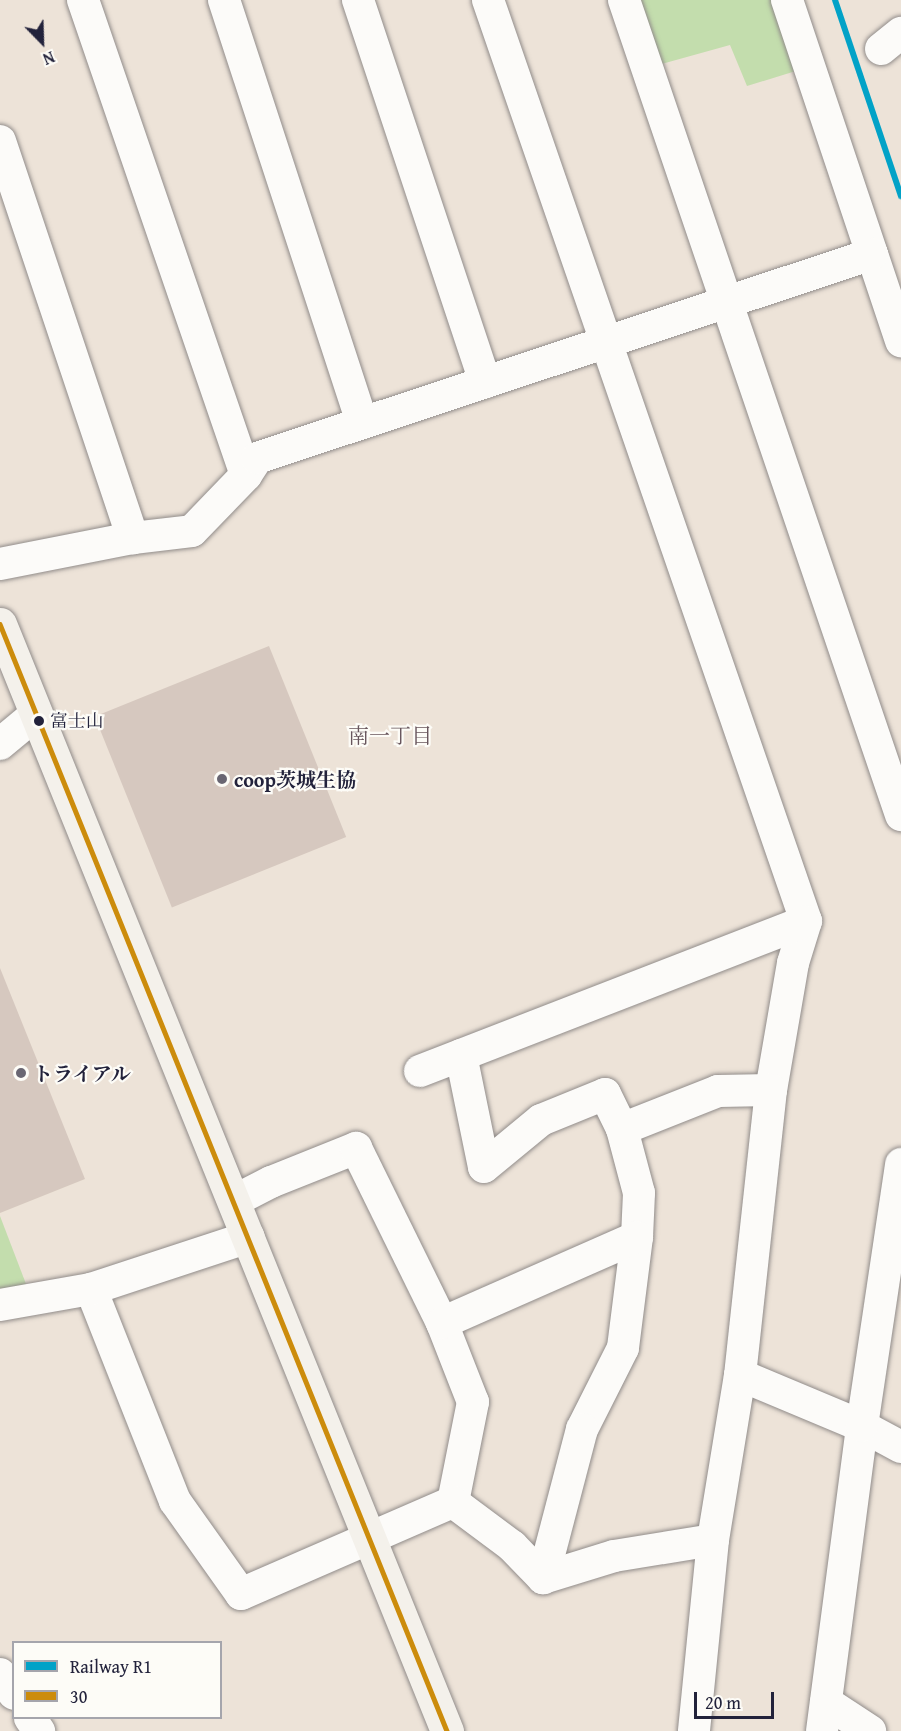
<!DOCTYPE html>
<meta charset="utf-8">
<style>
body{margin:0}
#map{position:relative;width:901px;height:1731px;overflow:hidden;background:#ede3d8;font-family:"Gentium Book Plus","Noto Serif JP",serif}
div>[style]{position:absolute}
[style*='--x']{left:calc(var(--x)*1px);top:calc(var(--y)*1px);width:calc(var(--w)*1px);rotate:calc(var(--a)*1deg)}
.green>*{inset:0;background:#c3ddad}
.building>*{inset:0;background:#d6c8bf;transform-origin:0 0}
.roads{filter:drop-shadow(0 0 2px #918c8a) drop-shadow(0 0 2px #918c8a)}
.street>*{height:32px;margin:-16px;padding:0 16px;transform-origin:16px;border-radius:16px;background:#fcfbf9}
.secondary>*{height:33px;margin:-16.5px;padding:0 16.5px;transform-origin:16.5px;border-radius:16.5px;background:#f4f1eb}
.bus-1>*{height:4.5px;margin:-2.25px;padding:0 2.25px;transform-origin:2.25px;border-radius:2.25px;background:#cc8c0c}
.rail-1>*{height:6px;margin:-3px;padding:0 3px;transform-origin:3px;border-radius:3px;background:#02a2c7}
.dots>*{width:16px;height:16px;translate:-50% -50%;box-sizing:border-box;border:3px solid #fdfcf7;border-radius:50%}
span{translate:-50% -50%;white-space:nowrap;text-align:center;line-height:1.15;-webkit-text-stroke:4.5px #fdfcf7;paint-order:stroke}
.bus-label{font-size:18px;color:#22223b}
.left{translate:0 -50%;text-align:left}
.poi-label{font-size:20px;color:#22223b;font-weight:700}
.neighbourhood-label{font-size:21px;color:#68565d}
.legend{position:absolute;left:12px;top:1641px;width:210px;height:78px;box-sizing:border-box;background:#fdfcf7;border:2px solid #a5a5ac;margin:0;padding:8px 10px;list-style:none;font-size:18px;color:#22223b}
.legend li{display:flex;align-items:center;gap:12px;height:30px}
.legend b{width:30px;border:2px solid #a5a5ac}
.north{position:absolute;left:12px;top:12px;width:60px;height:60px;-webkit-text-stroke:4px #fdfcf7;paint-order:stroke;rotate:157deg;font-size:16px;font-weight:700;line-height:24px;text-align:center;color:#22223b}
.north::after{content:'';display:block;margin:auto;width:21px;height:27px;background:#22223b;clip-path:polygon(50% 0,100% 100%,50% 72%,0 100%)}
.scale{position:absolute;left:694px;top:1692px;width:80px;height:27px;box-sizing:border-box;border:3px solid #22223b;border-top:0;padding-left:8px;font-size:18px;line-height:21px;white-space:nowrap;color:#22223b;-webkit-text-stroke:4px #fdfcf7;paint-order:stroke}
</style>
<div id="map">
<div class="green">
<i style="clip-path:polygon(636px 0,776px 0,799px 70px,747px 86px,730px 45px,658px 65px)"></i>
<i style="clip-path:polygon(0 1216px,31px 1297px,0 1303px)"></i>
</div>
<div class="building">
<i style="left:269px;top:646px;width:206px;height:188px;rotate:68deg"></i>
<i style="clip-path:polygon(0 968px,85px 1179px,0 1213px)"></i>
</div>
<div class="roads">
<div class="street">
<i style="--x:83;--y:0;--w:502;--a:71.06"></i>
<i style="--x:224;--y:0;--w:445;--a:71.9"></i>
<i style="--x:358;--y:0;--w:403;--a:71.6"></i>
<i style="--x:488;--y:0;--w:974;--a:70.95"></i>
<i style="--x:806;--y:921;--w:44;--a:107.2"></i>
<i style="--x:793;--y:963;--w:129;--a:99.8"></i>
<i style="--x:771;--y:1090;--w:287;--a:96.2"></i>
<i style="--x:740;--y:1375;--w:167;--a:99.3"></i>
<i style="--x:713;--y:1540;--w:192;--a:95.7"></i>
<i style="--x:624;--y:0;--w:861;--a:71.23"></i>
<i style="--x:787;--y:0;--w:360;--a:71.5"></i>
<i style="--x:881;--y:49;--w:26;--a:-39"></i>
<i style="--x:0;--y:141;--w:419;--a:71.5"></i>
<i style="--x:0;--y:564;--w:136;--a:-11.1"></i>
<i style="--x:133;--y:538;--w:59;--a:-6.8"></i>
<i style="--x:192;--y:531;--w:78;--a:-46"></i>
<i style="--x:246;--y:475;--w:20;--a:-57"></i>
<i style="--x:257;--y:458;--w:648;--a:-18.35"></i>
<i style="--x:0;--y:744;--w:47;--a:-39.8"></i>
<i style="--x:461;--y:1055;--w:114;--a:78.4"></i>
<i style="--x:484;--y:1167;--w:74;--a:-39.5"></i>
<i style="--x:541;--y:1120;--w:69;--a:-22.1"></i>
<i style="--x:605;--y:1094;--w:39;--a:64"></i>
<i style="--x:622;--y:1129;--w:66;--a:75.1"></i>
<i style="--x:639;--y:1193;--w:44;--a:92.6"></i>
<i style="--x:637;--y:1237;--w:112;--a:97.2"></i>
<i style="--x:623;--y:1348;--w:91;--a:116.8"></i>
<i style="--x:582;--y:1429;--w:154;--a:104.7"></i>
<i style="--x:420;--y:1071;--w:414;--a:-21.2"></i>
<i style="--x:622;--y:1129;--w:103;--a:-21.6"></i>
<i style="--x:718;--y:1091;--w:53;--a:-1.1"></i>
<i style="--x:234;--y:1201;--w:42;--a:-27.2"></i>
<i style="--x:271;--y:1182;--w:92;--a:-21.8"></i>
<i style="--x:356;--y:1148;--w:195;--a:63.8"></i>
<i style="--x:442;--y:1323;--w:85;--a:68.6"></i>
<i style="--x:473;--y:1402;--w:102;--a:101.3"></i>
<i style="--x:91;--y:1289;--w:228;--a:68.4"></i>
<i style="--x:175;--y:1501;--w:114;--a:54.6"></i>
<i style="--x:241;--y:1594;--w:231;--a:-23.5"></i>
<i style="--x:0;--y:1305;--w:92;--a:-10"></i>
<i style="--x:91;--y:1289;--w:166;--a:-18.2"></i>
<i style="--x:442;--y:1323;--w:213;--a:-23.8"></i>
<i style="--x:740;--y:1375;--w:132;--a:22.7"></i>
<i style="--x:862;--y:1426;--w:44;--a:28.3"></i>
<i style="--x:453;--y:1502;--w:74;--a:36.7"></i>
<i style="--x:512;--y:1546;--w:45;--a:45.9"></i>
<i style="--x:543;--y:1578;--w:74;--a:-17.2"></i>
<i style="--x:614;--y:1556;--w:100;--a:-9.2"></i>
<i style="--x:0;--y:1674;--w:24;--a:55"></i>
<i style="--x:826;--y:1702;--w:53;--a:33.4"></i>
<i style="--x:30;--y:1718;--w:16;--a:55"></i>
<i style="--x:822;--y:1731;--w:308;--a:-82.5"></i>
<i style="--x:862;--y:1426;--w:265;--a:-81.5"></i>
</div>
<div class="secondary">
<i style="--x:0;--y:624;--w:1194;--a:68.01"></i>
</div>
</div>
<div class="bus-1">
<i style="--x:0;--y:624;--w:1194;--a:68.01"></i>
</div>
<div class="rail-1">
<i style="--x:835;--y:0;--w:207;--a:71.4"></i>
</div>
<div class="dots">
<i style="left:39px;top:721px;background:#22223b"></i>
<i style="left:222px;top:779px;background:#696672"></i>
<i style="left:21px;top:1073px;background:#696672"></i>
</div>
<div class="bus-label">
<span class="left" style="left:50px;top:721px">富士山</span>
</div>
<div class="poi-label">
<span class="left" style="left:234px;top:779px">coop茨城生協</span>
<span class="left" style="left:33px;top:1073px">トライアル</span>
</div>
<div class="neighbourhood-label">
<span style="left:390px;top:736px">南一丁目</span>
</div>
<ul class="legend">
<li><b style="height:8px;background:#02a2c7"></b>Railway R1</li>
<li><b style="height:8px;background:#cc8c0c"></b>30</li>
</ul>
<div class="north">N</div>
<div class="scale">20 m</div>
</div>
